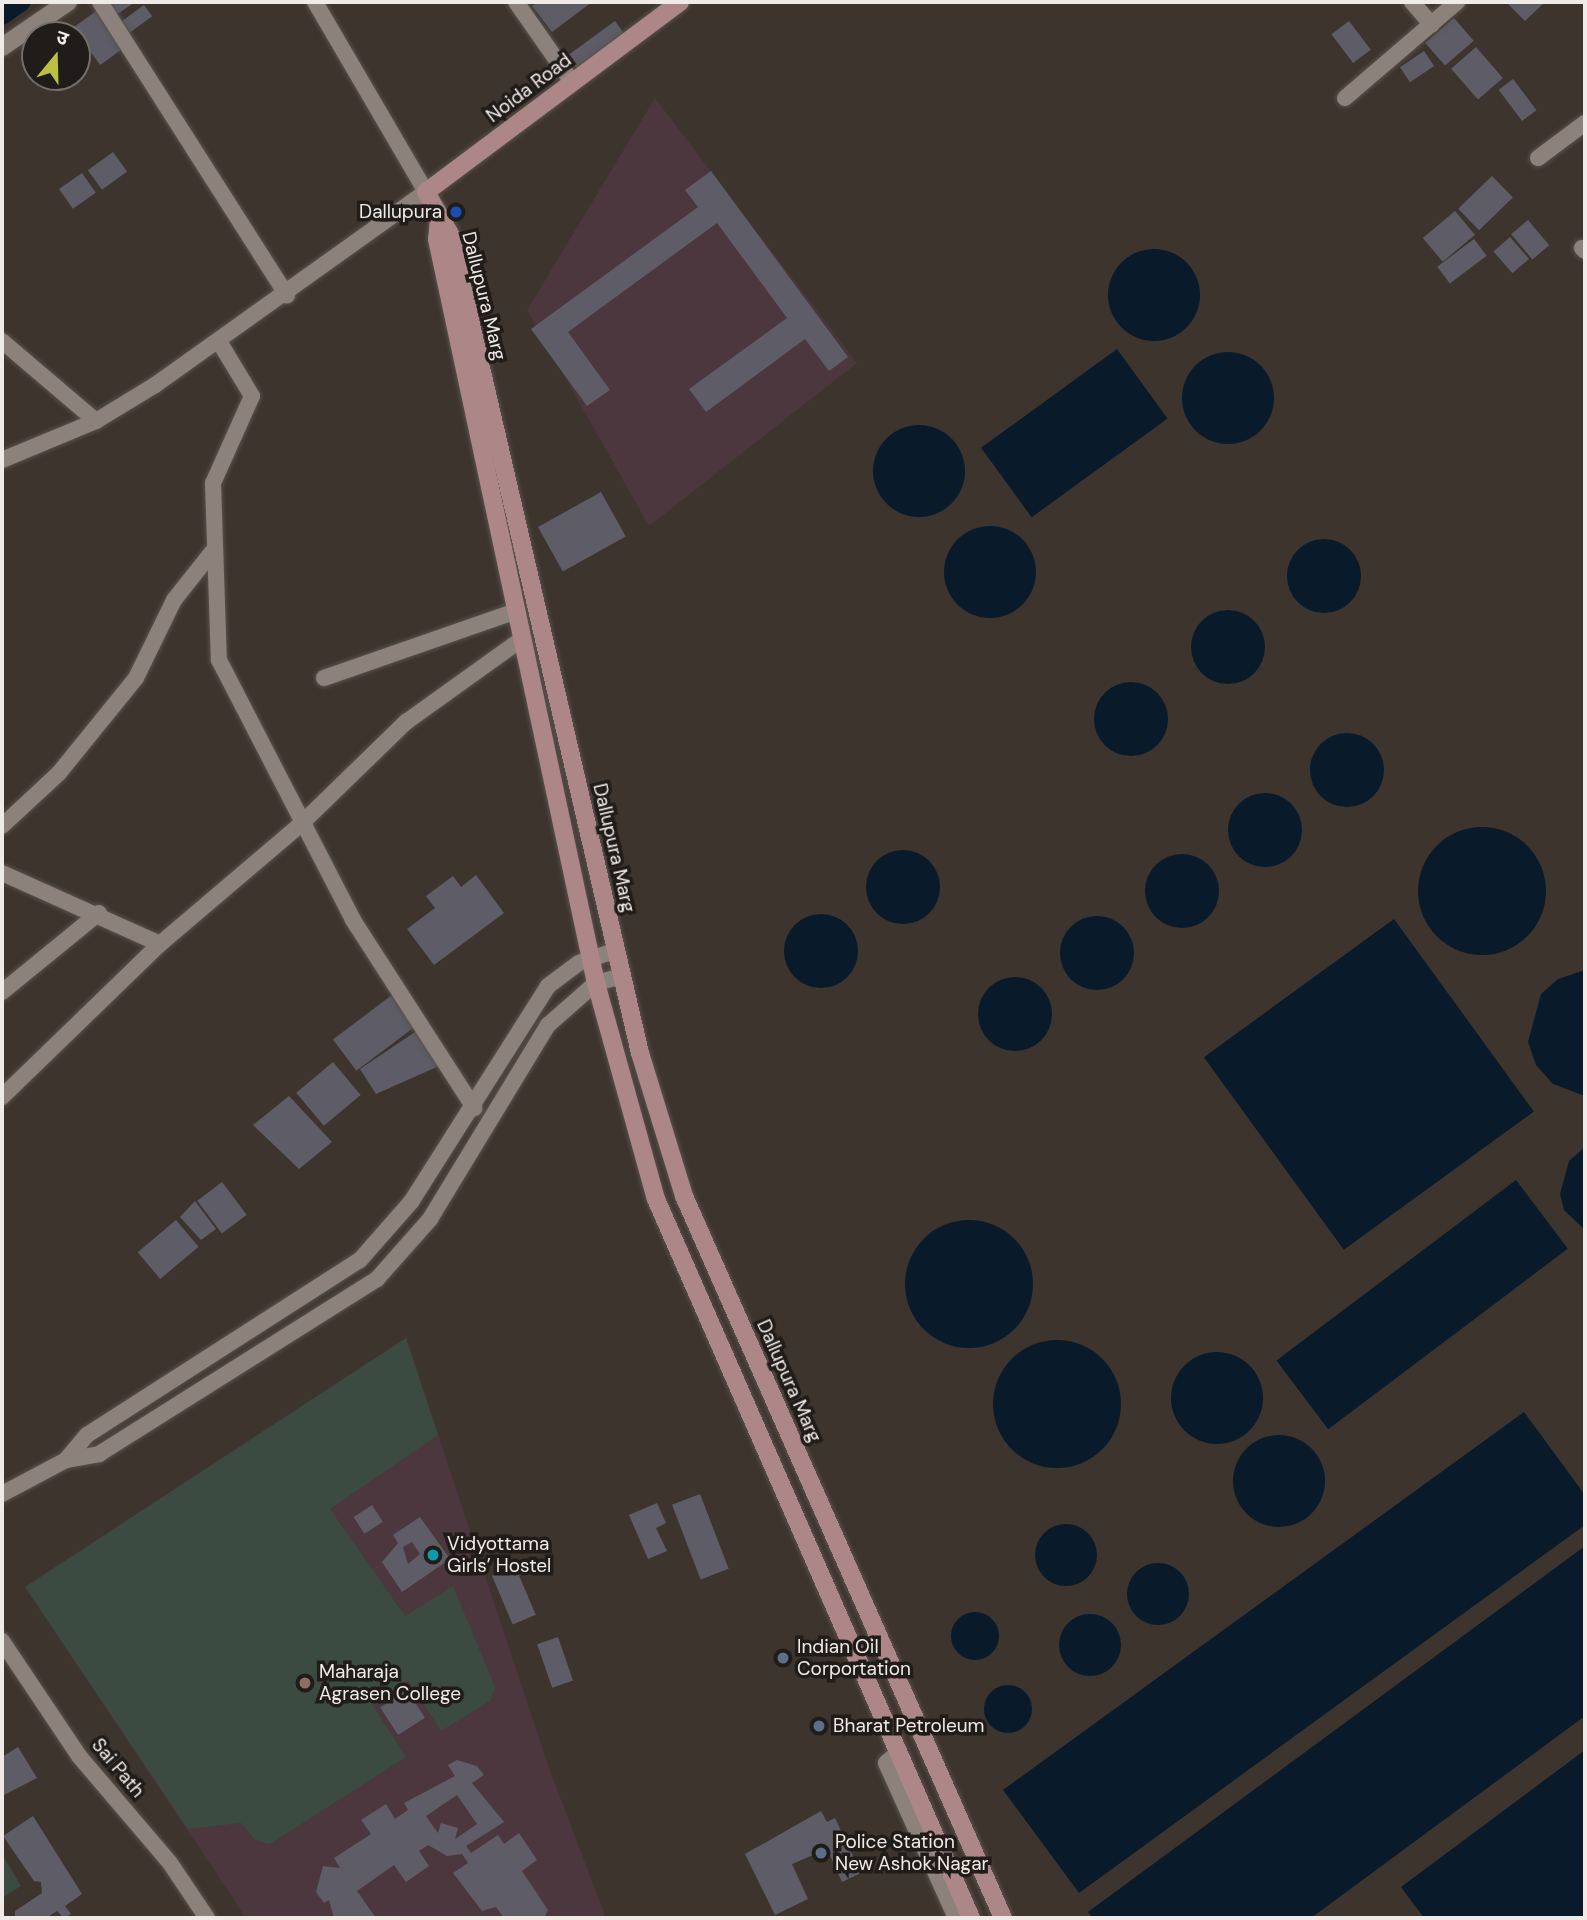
<!DOCTYPE html>
<meta charset="utf-8">
<style>
body{margin:0}
#map{position:relative;width:1587px;height:1920px;overflow:hidden;background:#3d342e;font-family:"DM Sans","Noto Sans Devanagari",sans-serif}
div>[style]{position:absolute}
[style*='--x']{left:calc(var(--x)*1px);top:calc(var(--y)*1px);width:calc(var(--w)*1px);rotate:calc(var(--a)*1deg)}
.education>*{inset:0;background:#4b373d}
.green>*{inset:0;background:#3b4b42}
.water>*{inset:0;background:#091b2b;transform-origin:0 0}
.round{border-radius:50%}
.canal>*{height:18px;margin:-9px;padding:0 9px;transform-origin:9px;border-radius:9px;background:#091b2b}
.building>*{inset:0;background:#5e5d67;transform-origin:0 0}
.roads{filter:drop-shadow(0 0 2px #59514c) drop-shadow(0 0 2px #59514c)}
.minor>*{height:16px;margin:-8px;padding:0 8px;transform-origin:8px;border-radius:8px;background:#8c827b}
.tertiary>*{height:18px;margin:-9px;padding:0 9px;transform-origin:9px;border-radius:9px;background:#8c827b}
.secondary>*{height:18px;margin:-9px;padding:0 9px;transform-origin:9px;border-radius:9px;background:#ad8688}
.dots>*{width:19px;height:19px;translate:-50% -50%;box-sizing:border-box;border:4px solid #201c19;border-radius:50%}
span{translate:-50% -50%;white-space:nowrap;text-align:center;line-height:1.15;-webkit-text-stroke:7px #201c19;paint-order:stroke}
.street-label{font-size:19px;color:#f1ebe7}
.poi-label{font-size:19px;color:#f1ebe7}
.right{translate:-100% -50%;text-align:right}
.left{translate:0 -50%;text-align:left}
.frame{position:absolute;inset:0;border:4px solid #f1ebe7;pointer-events:none}
.north{position:absolute;left:21px;top:21px;width:70px;height:70px;box-sizing:border-box;background:#201c19;border:2px solid #746f6b;border-radius:50%;rotate:19deg;font-size:19px;font-weight:700;line-height:28px;text-align:center;color:#f1ebe7}
.north::after{content:'';display:block;margin:auto;width:24px;height:32px;background:#bdbf43;clip-path:polygon(50% 0,100% 100%,50% 72%,0 100%)}
</style>
<div id="map">
<div class="education">
<i style="clip-path:polygon(655px 98px,857px 363px,649px 526px,527px 310px)"></i>
<i style="clip-path:polygon(406px 1338px,549px 1768px,606px 1918px,246px 1918px,25px 1587px)"></i>
</div>
<div class="green">
<i style="clip-path:polygon(406px 1338px,438px 1435px,330px 1509px,405px 1616px,453px 1586px,495px 1687px,490px 1701px,441px 1731px,408px 1680px,372px 1704px,406px 1757px,270px 1844px,255px 1840px,241px 1823px,188px 1829px,25px 1587px)"></i>
<i style="clip-path:polygon(2px 1854px,21px 1886px,2px 1898px)"></i>
</div>
<div class="water">
<i class="round" style="left:1108px;top:249px;width:92px;height:92px"></i>
<i style="left:1117px;top:349px;width:86px;height:168px;rotate:54deg"></i>
<i class="round" style="left:1182px;top:352px;width:92px;height:92px"></i>
<i class="round" style="left:873px;top:425px;width:92px;height:92px"></i>
<i class="round" style="left:944px;top:526px;width:92px;height:92px"></i>
<i class="round" style="left:1287px;top:539px;width:74px;height:74px"></i>
<i class="round" style="left:1191px;top:610px;width:74px;height:74px"></i>
<i class="round" style="left:1094px;top:682px;width:74px;height:74px"></i>
<i class="round" style="left:1310px;top:733px;width:74px;height:74px"></i>
<i class="round" style="left:1228px;top:793px;width:74px;height:74px"></i>
<i class="round" style="left:1418px;top:827px;width:128px;height:128px"></i>
<i class="round" style="left:866px;top:850px;width:74px;height:74px"></i>
<i class="round" style="left:1145px;top:854px;width:74px;height:74px"></i>
<i class="round" style="left:784px;top:914px;width:74px;height:74px"></i>
<i class="round" style="left:1060px;top:916px;width:74px;height:74px"></i>
<i style="left:1394px;top:919px;width:238px;height:235px;rotate:54deg"></i>
<i style="clip-path:polygon(1585px 970px,1585px 1096px,1553px 1084px,1536px 1065px,1528px 1042px,1541px 994px,1558px 979px)"></i>
<i class="round" style="left:978px;top:977px;width:74px;height:74px"></i>
<i style="clip-path:polygon(1585px 1147px,1585px 1230px,1564px 1210px,1560px 1194px,1569px 1161px)"></i>
<i style="left:1516px;top:1180px;width:86px;height:300px;rotate:53deg"></i>
<i class="round" style="left:905px;top:1220px;width:128px;height:128px"></i>
<i class="round" style="left:993px;top:1340px;width:128px;height:128px"></i>
<i class="round" style="left:1171px;top:1352px;width:92px;height:92px"></i>
<i style="clip-path:polygon(1524px 1412px,1585px 1495px,1585px 1525px,1079px 1893px,1003px 1790px)"></i>
<i class="round" style="left:1233px;top:1435px;width:92px;height:92px"></i>
<i class="round" style="left:1035px;top:1524px;width:62px;height:62px"></i>
<i style="clip-path:polygon(1585px 1546px,1585px 1716px,1311px 1918px,1093px 1918px,1088px 1912px)"></i>
<i class="round" style="left:1127px;top:1563px;width:62px;height:62px"></i>
<i class="round" style="left:951px;top:1612px;width:48px;height:48px"></i>
<i class="round" style="left:1059px;top:1614px;width:62px;height:62px"></i>
<i class="round" style="left:984px;top:1685px;width:48px;height:48px"></i>
<i style="clip-path:polygon(1585px 1750px,1585px 1918px,1424px 1918px,1401px 1887px)"></i>
</div>
<div class="canal">
<i style="--x:2;--y:16;--w:24;--a:-35"></i>
</div>
<div class="building">
<i style="clip-path:polygon(104px 2px,135px 2px,115px 16px)"></i>
<i style="clip-path:polygon(537px 2px,592px 2px,552px 32px,532px 6px)"></i>
<i style="clip-path:polygon(1506px 2px,1545px 2px,1525px 21px)"></i>
<i style="left:144px;top:5px;width:14px;height:30px;rotate:54deg"></i>
<i style="left:99px;top:9px;width:46px;height:32px;rotate:54deg"></i>
<i style="left:1454px;top:18px;width:30px;height:38px;rotate:49deg"></i>
<i style="left:615px;top:21px;width:19px;height:59px;rotate:54deg"></i>
<i style="left:1349px;top:21px;width:36px;height:22px;rotate:53deg"></i>
<i style="left:1476px;top:47px;width:41px;height:33px;rotate:49deg"></i>
<i style="left:1424px;top:51px;width:18px;height:29px;rotate:56deg"></i>
<i style="left:1513px;top:79px;width:39px;height:18px;rotate:53deg"></i>
<i style="left:113px;top:152px;width:24px;height:31px;rotate:54deg"></i>
<i style="clip-path:polygon(711px 171px,848px 357px,829px 371px,805px 339px,706px 412px,689px 389px,787px 318px,717px 223px,568px 332px,610px 390px,587px 406px,531px 329px,698px 207px,685px 190px)"></i>
<i style="left:82px;top:173px;width:24px;height:28px;rotate:55deg"></i>
<i style="left:1492px;top:176px;width:30px;height:47px;rotate:46deg"></i>
<i style="left:1455px;top:211px;width:31px;height:42px;rotate:50deg"></i>
<i style="left:1528px;top:220px;width:33px;height:22px;rotate:50deg"></i>
<i style="left:1510px;top:237px;width:29px;height:22px;rotate:49deg"></i>
<i style="left:1474px;top:239px;width:21px;height:46px;rotate:53deg"></i>
<i style="left:601px;top:492px;width:51px;height:72px;rotate:61deg"></i>
<i style="clip-path:polygon(476px 875px,504px 913px,434px 965px,407px 929px,435px 908px,426px 896px,453px 876px,461px 887px)"></i>
<i style="left:392px;top:995px;width:39px;height:74px;rotate:53deg"></i>
<i style="clip-path:polygon(418px 1030px,439px 1066px,376px 1094px,360px 1069px)"></i>
<i style="left:333px;top:1062px;width:43px;height:48px;rotate:50deg"></i>
<i style="clip-path:polygon(289px 1096px,332px 1142px,299px 1169px,253px 1125px)"></i>
<i style="left:222px;top:1182px;width:41px;height:31px;rotate:53deg"></i>
<i style="clip-path:polygon(195px 1201px,216px 1229px,201px 1240px,180px 1217px)"></i>
<i style="left:176px;top:1220px;width:35px;height:50px;rotate:50deg"></i>
<i style="left:700px;top:1494px;width:80px;height:30px;rotate:69deg"></i>
<i style="clip-path:polygon(657px 1503px,666px 1523px,656px 1528px,667px 1551px,648px 1559px,629px 1515px)"></i>
<i style="left:372px;top:1505px;width:20px;height:22px;rotate:57deg"></i>
<i style="clip-path:polygon(evenodd,420px 1517px,450px 1559px,402px 1592px,382px 1562px,398px 1543px,393px 1535px,420px 1517px,412px 1542px,420px 1554px,408px 1564px,403px 1547px,412px 1542px)"></i>
<i style="left:515px;top:1566px;width:53px;height:25px;rotate:67deg"></i>
<i style="left:558px;top:1637px;width:46px;height:22px;rotate:71deg"></i>
<i style="left:407px;top:1690px;width:33px;height:32px;rotate:57deg"></i>
<i style="clip-path:polygon(18px 1747px,37px 1778px,2px 1796px,2px 1757px)"></i>
<i style="clip-path:polygon(evenodd,457px 1760px,477px 1766px,484px 1775px,472px 1783px,504px 1822px,466px 1846px,471px 1853px,498px 1835px,504px 1844px,519px 1833px,537px 1860px,522px 1871px,548px 1910px,544px 1918px,504px 1918px,496px 1907px,482px 1911px,453px 1873px,468px 1863px,462px 1854px,447px 1856px,428px 1845px,419px 1851px,429px 1866px,406px 1882px,394px 1865px,357px 1891px,376px 1918px,334px 1918px,329px 1900px,324px 1903px,316px 1892px,323px 1866px,340px 1868px,334px 1858px,371px 1834px,361px 1820px,386px 1804px,395px 1819px,408px 1810px,404px 1803px,455px 1776px,448px 1765px,457px 1760px,457px 1795px,477px 1824px,455px 1839px,458px 1828px,441px 1823px,438px 1833px,426px 1816px,457px 1795px)"></i>
<i style="clip-path:polygon(821px 1811px,827px 1822px,835px 1818px,861px 1873px,842px 1882px,827px 1849px,792px 1864px,808px 1899px,775px 1915px,745px 1854px)"></i>
<i style="clip-path:polygon(33px 1816px,82px 1894px,65px 1906px,71px 1914px,64px 1918px,57px 1911px,46px 1918px,15px 1918px,15px 1911px,42px 1893px,41px 1882px,34px 1881px,3px 1836px)"></i>
</div>
<div class="roads">
<div class="minor">
<i style="--x:100;--y:2;--w:348;--a:57.5"></i>
<i style="--x:516;--y:2;--w:98;--a:55"></i>
<i style="--x:1412;--y:2;--w:30;--a:49"></i>
<i style="--x:1345;--y:98;--w:148;--a:-40.6"></i>
<i style="--x:1538;--y:158;--w:59;--a:-36.7"></i>
<i style="--x:1582;--y:248;--w:4;--a:45"></i>
<i style="--x:2;--y:341;--w:123;--a:40.4"></i>
<i style="--x:220;--y:343;--w:62;--a:58.9"></i>
<i style="--x:252;--y:396;--w:95;--a:114.1"></i>
<i style="--x:213;--y:483;--w:177;--a:88.1"></i>
<i style="--x:219;--y:660;--w:292;--a:62.7"></i>
<i style="--x:353;--y:920;--w:224;--a:57.2"></i>
<i style="--x:2;--y:460;--w:102;--a:-22.5"></i>
<i style="--x:96;--y:421;--w:69;--a:-31.4"></i>
<i style="--x:155;--y:385;--w:333;--a:-35.5"></i>
<i style="--x:426;--y:192;--w:220;--a:-120.3"></i>
<i style="--x:324;--y:678;--w:203;--a:-19.2"></i>
<i style="--x:2;--y:826;--w:78;--a:-42.9"></i>
<i style="--x:59;--y:773;--w:122;--a:-51"></i>
<i style="--x:136;--y:678;--w:87;--a:-64"></i>
<i style="--x:174;--y:600;--w:61;--a:-51.6"></i>
<i style="--x:2;--y:873;--w:173;--a:24.2"></i>
<i style="--x:160;--y:944;--w:184;--a:-40.4"></i>
<i style="--x:300;--y:825;--w:148;--a:-44.2"></i>
<i style="--x:406;--y:722;--w:143;--a:-35.6"></i>
<i style="--x:2;--y:992;--w:125;--a:-39.2"></i>
<i style="--x:2;--y:1097;--w:220;--a:-44.1"></i>
<i style="--x:66;--y:1460;--w:33;--a:-50"></i>
<i style="--x:87;--y:1435;--w:324;--a:-32.7"></i>
<i style="--x:360;--y:1260;--w:77;--a:-48.7"></i>
<i style="--x:411;--y:1202;--w:256;--a:-57.6"></i>
<i style="--x:548;--y:986;--w:39;--a:-37"></i>
<i style="--x:579;--y:963;--w:39;--a:-19"></i>
<i style="--x:2;--y:1494;--w:72;--a:-28"></i>
<i style="--x:66;--y:1460;--w:34;--a:-10"></i>
<i style="--x:99;--y:1454;--w:328;--a:-32.2"></i>
<i style="--x:377;--y:1279;--w:80;--a:-48.5"></i>
<i style="--x:430;--y:1219;--w:227;--a:-58.7"></i>
<i style="--x:548;--y:1025;--w:64;--a:-41.2"></i>
<i style="--x:596;--y:983;--w:27;--a:-15"></i>
<i style="--x:2;--y:1641;--w:138;--a:56.2"></i>
<i style="--x:79;--y:1756;--w:140;--a:49.6"></i>
<i style="--x:170;--y:1863;--w:66;--a:56.1"></i>
<i style="--x:899;--y:1752;--w:17;--a:140"></i>
<i style="--x:886;--y:1763;--w:170;--a:65.7"></i>
</div>
<div class="tertiary">
<i style="--x:2;--y:47;--w:80;--a:-34.3"></i>
</div>
<div class="secondary">
<i style="--x:680;--y:2;--w:317;--a:143.2"></i>
<i style="--x:426;--y:192;--w:48;--a:60.3"></i>
<i style="--x:450;--y:234;--w:841;--a:76.94"></i>
<i style="--x:640;--y:1053;--w:150;--a:72.9"></i>
<i style="--x:684;--y:1196;--w:789;--a:66.16"></i>
<i style="--x:439;--y:218;--w:21;--a:95"></i>
<i style="--x:437;--y:239;--w:761;--a:77.94"></i>
<i style="--x:596;--y:983;--w:224;--a:74.5"></i>
<i style="--x:656;--y:1199;--w:785;--a:66.34"></i>
</div>
</div>
<div class="dots">
<i style="left:456px;top:212px;background:#1a4fb4"></i>
<i style="left:433px;top:1555px;background:#0f9aa8"></i>
<i style="left:783px;top:1658px;background:#5c6f8a"></i>
<i style="left:305px;top:1683px;background:#8d6e63"></i>
<i style="left:819px;top:1726px;background:#5c6f8a"></i>
<i style="left:821px;top:1853px;background:#5c6f8a"></i>
</div>
<div class="street-label">
<span style="left:529px;top:88px;rotate:-37deg">Noida Road</span>
<span style="left:484px;top:296px;rotate:76deg">Dallupura Marg</span>
<span style="left:614px;top:848px;rotate:77deg">Dallupura Marg</span>
<span style="left:789px;top:1381px;rotate:66deg">Dallupura Marg</span>
<span style="left:118px;top:1768px;rotate:50deg">Sai Path</span>
</div>
<div class="poi-label">
<span class="right" style="left:442px;top:212px">Dallupura</span>
<span class="left" style="left:447px;top:1555px">Vidyottama<br>Girls’ Hostel</span>
<span class="left" style="left:797px;top:1658px">Indian Oil<br>Corportation</span>
<span class="left" style="left:319px;top:1683px">Maharaja<br>Agrasen College</span>
<span class="left" style="left:833px;top:1726px">Bharat Petroleum</span>
<span class="left" style="left:835px;top:1853px">Police Station<br>New Ashok Nagar</span>
</div>
<div class="frame"></div>
<div class="north">उ</div>
</div>
